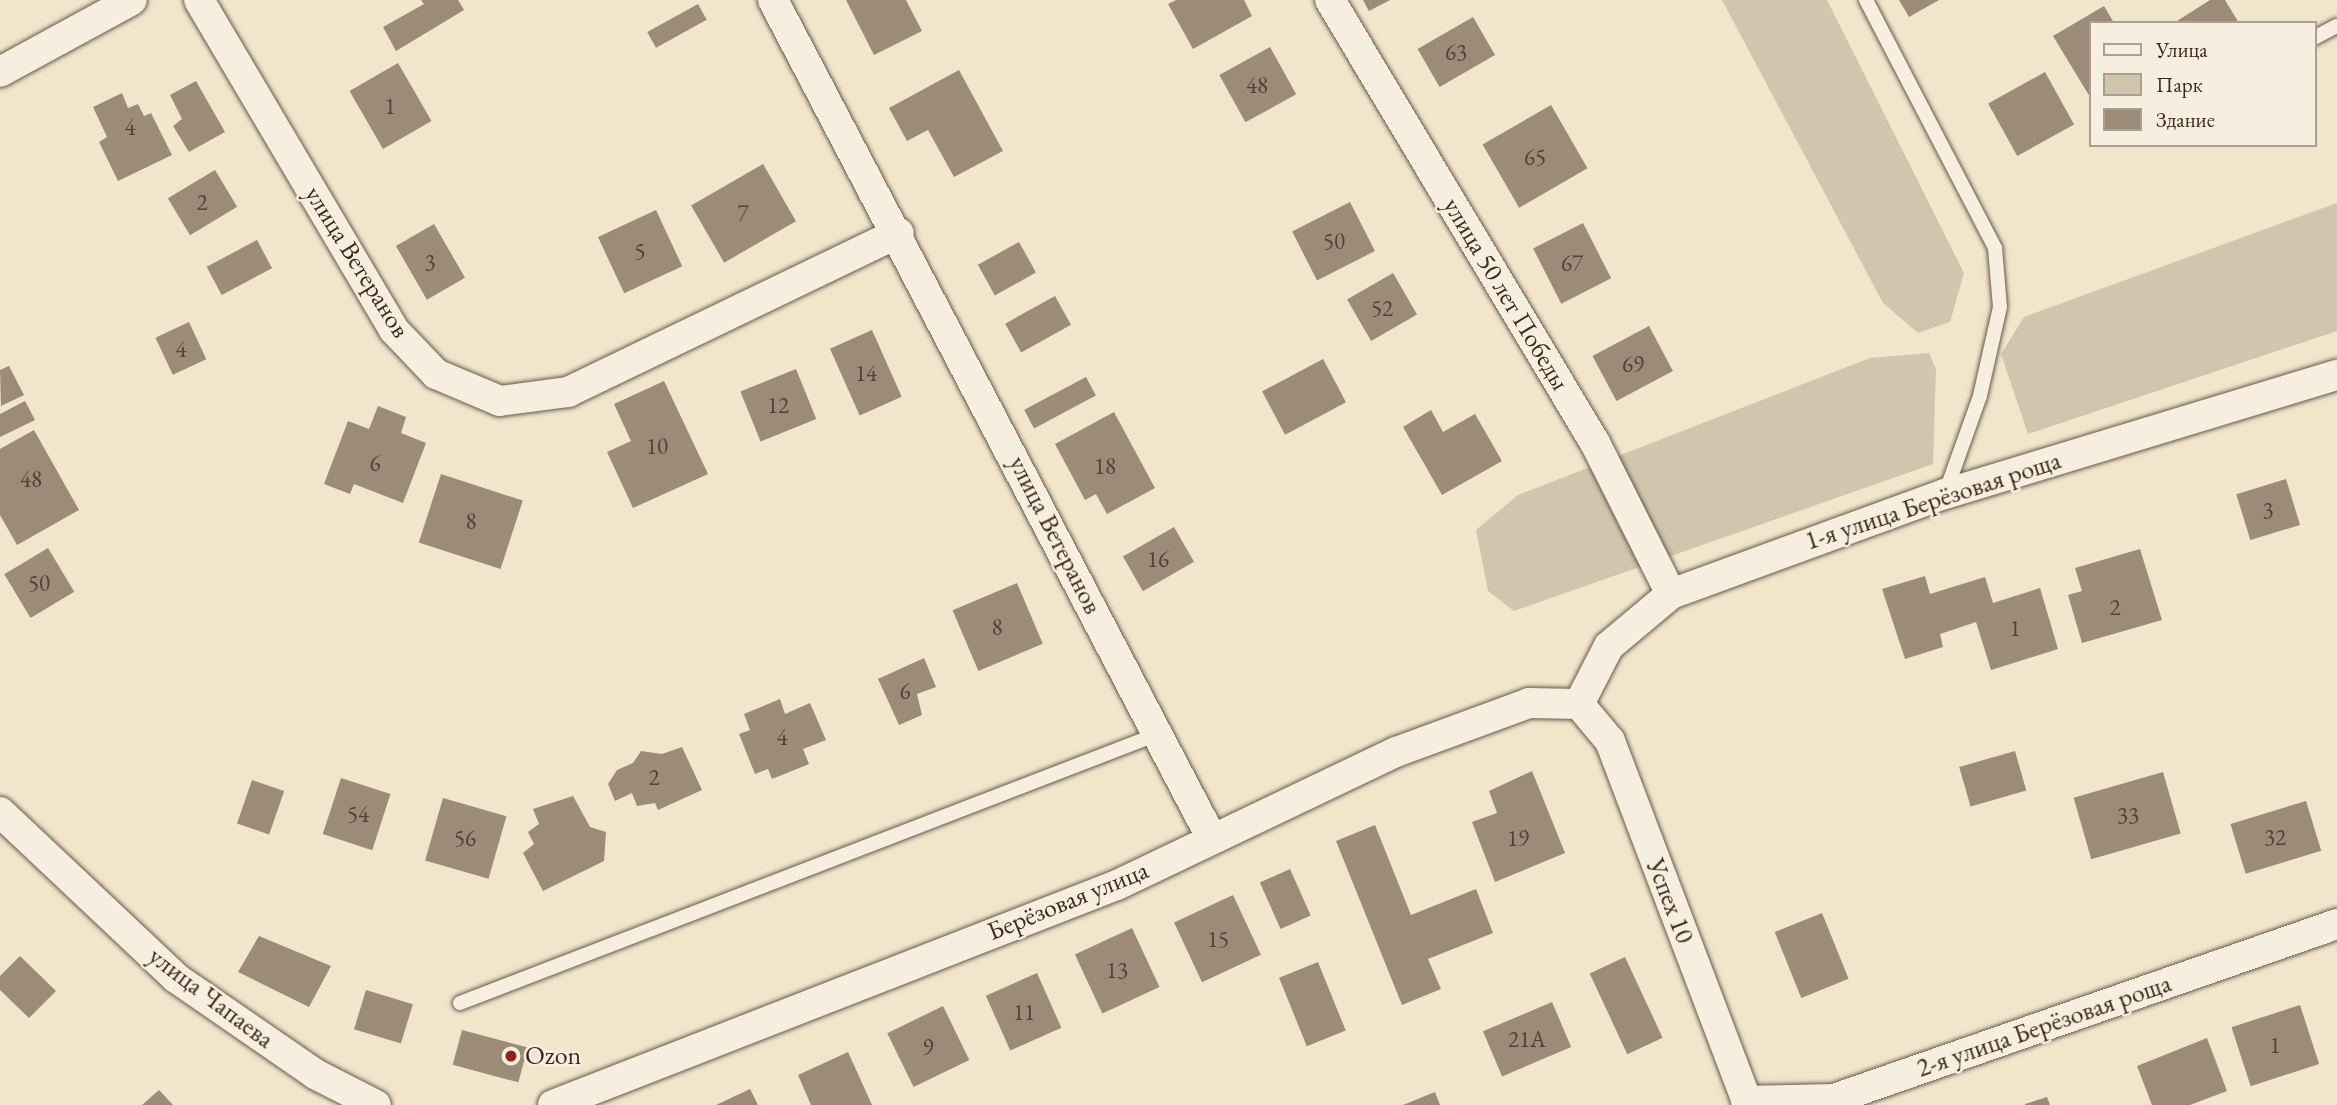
<!DOCTYPE html>
<meta charset="utf-8">
<style>
body{margin:0}
#map{position:relative;width:2337px;height:1105px;overflow:hidden;background:#f1e5cc;font-family:"EB Garamond",serif}
div>[style]{position:absolute}
[style*='--x']{left:calc(var(--x)*1px);top:calc(var(--y)*1px);width:calc(var(--w)*1px);rotate:calc(var(--a)*1deg)}
.green>*{inset:0;background:#d2c5ae}
.building>*{inset:0;background:#9b8b78;transform-origin:0 0}
.roads{filter:drop-shadow(0 0 2px #6a5849) drop-shadow(0 0 2px #6a5849)}
.lane>*{height:14px;margin:-7px;padding:0 7px;transform-origin:7px;border-radius:7px;background:#f6eede}
.street>*{height:30px;margin:-15px;padding:0 15px;transform-origin:15px;border-radius:15px;background:#f6eede}
.dots>*{width:19px;height:19px;translate:-50% -50%;box-sizing:border-box;border:4px solid #f6eede;border-radius:50%}
span{translate:-50% -50%;white-space:nowrap;text-align:center;line-height:1.15;-webkit-text-stroke:5px #f6eede;paint-order:stroke}
.number-label{font-size:23px;color:#544234}
.number-label span{-webkit-text-stroke-width:0}
.street-label{font-size:26px;color:#3d291d}
.poi-label{font-size:26px;color:#3d291d}
.left{translate:0 -50%;text-align:left}
.legend{position:absolute;left:2089px;top:21px;width:228px;height:126px;box-sizing:border-box;background:#f6eede;border:2px solid #ac9f91;margin:0;padding:9px 12px;list-style:none;font-size:21px;color:#3d291d}
.legend li{display:flex;align-items:center;gap:14px;height:35px}
.legend b{width:35px;border:2px solid #ac9f91}
</style>
<div id="map">
<div class="green">
<i style="clip-path:polygon(1722px 0,1827px 0,1964px 273px,1950px 322px,1918px 333px,1883px 303px)"></i>
<i style="clip-path:polygon(2337px 203px,2337px 331px,2028px 434px,2001px 354px,2024px 317px)"></i>
<i style="clip-path:polygon(1929px 353px,1936px 369px,1933px 464px,1514px 611px,1488px 591px,1476px 530px,1518px 495px,1870px 358px)"></i>
</div>
<div class="building">
<i style="clip-path:polygon(421px 0,458px 0,464px 10px,396px 51px,383px 27px,424px 4px)"></i>
<i style="clip-path:polygon(846px 0,906px 0,922px 31px,874px 55px)"></i>
<i style="clip-path:polygon(1176px 0,1244px 0,1252px 16px,1193px 49px,1168px 4px)"></i>
<i style="clip-path:polygon(1363px 0,1390px 0,1369px 11px)"></i>
<i style="clip-path:polygon(1899px 0,1939px 0,1909px 17px)"></i>
<i style="clip-path:polygon(2210px 0,2225px 0,2239px 23px,2174px 23px)"></i>
<i style="left:698px;top:4px;width:18px;height:58px;rotate:61deg"></i>
<i style="clip-path:polygon(2104px 6px,2114px 23px,2090px 23px,2090px 97px,2053px 36px)"></i>
<i style="left:1473px;top:17px;width:44px;height:64px;rotate:60deg"></i>
<i style="left:1270px;top:47px;width:54px;height:58px;rotate:61deg"></i>
<i style="left:398px;top:63px;width:67px;height:56px;rotate:60deg"></i>
<i style="clip-path:polygon(959px 70px,1003px 151px,954px 177px,928px 130px,907px 141px,889px 108px)"></i>
<i style="left:2045px;top:72px;width:60px;height:65px;rotate:61deg"></i>
<i style="clip-path:polygon(196px 81px,225px 132px,189px 152px,173px 126px,182px 119px,170px 95px)"></i>
<i style="clip-path:polygon(122px 93px,128px 108px,138px 104px,144px 116px,151px 113px,172px 155px,118px 181px,99px 142px,107px 137px,93px 107px)"></i>
<i style="left:1551px;top:105px;width:73px;height:79px;rotate:60deg"></i>
<i style="left:763px;top:164px;width:66px;height:83px;rotate:60deg"></i>
<i style="left:215px;top:170px;width:43px;height:55px;rotate:59deg"></i>
<i style="left:1350px;top:202px;width:55px;height:65px;rotate:63deg"></i>
<i style="left:656px;top:210px;width:62px;height:64px;rotate:65deg"></i>
<i style="left:1583px;top:223px;width:62px;height:56px;rotate:63deg"></i>
<i style="left:434px;top:224px;width:62px;height:44px;rotate:60deg"></i>
<i style="left:257px;top:240px;width:32px;height:57px;rotate:62deg"></i>
<i style="left:1019px;top:242px;width:35px;height:47px;rotate:61deg"></i>
<i style="left:1393px;top:273px;width:48px;height:53px;rotate:60deg"></i>
<i style="left:1055px;top:296px;width:33px;height:57px;rotate:61deg"></i>
<i style="left:189px;top:322px;width:41px;height:37px;rotate:65deg"></i>
<i style="left:1649px;top:326px;width:51px;height:64px;rotate:62deg"></i>
<i style="left:872px;top:330px;width:73px;height:46px;rotate:66deg"></i>
<i style="left:1323px;top:359px;width:49px;height:69px;rotate:62deg"></i>
<i style="clip-path:polygon(9px 366px,24px 395px,1px 406px,0 370px)"></i>
<i style="left:796px;top:369px;width:54px;height:60px;rotate:68deg"></i>
<i style="left:1086px;top:377px;width:21px;height:70px;rotate:62deg"></i>
<i style="clip-path:polygon(664px 381px,708px 474px,633px 508px,607px 452px,631px 441px,614px 404px)"></i>
<i style="clip-path:polygon(25px 401px,35px 420px,0 437px,0 414px)"></i>
<i style="clip-path:polygon(378px 406px,406px 417px,401px 433px,426px 443px,403px 503px,354px 484px,350px 494px,324px 484px,348px 421px,369px 429px)"></i>
<i style="clip-path:polygon(1431px 410px,1443px 432px,1475px 414px,1502px 461px,1442px 495px,1403px 427px)"></i>
<i style="clip-path:polygon(1114px 412px,1155px 488px,1107px 514px,1096px 494px,1085px 500px,1055px 444px)"></i>
<i style="clip-path:polygon(34px 430px,79px 510px,17px 545px,0 515px,0 449px)"></i>
<i style="left:441px;top:474px;width:86px;height:72px;rotate:18deg"></i>
<i style="left:2286px;top:479px;width:48px;height:52px;rotate:73deg"></i>
<i style="left:1174px;top:527px;width:40px;height:59px;rotate:60deg"></i>
<i style="left:48px;top:548px;width:51px;height:51px;rotate:59deg"></i>
<i style="clip-path:polygon(2140px 549px,2162px 620px,2082px 643px,2068px 595px,2082px 591px,2075px 568px)"></i>
<i style="clip-path:polygon(1925px 576px,1930px 594px,1985px 577px,1993px 603px,2040px 588px,2058px 649px,1991px 670px,1976px 622px,1940px 634px,1943px 647px,1905px 659px,1882px 589px)"></i>
<i style="left:1017px;top:583px;width:66px;height:70px;rotate:67deg"></i>
<i style="clip-path:polygon(924px 658px,936px 687px,917px 694px,922px 715px,899px 725px,878px 679px)"></i>
<i style="clip-path:polygon(780px 699px,785px 714px,810px 703px,826px 740px,803px 749px,809px 764px,772px 779px,768px 769px,755px 774px,739px 734px,750px 730px,744px 714px)"></i>
<i style="clip-path:polygon(682px 747px,702px 790px,658px 810px,655px 803px,637px 806px,632px 793px,615px 801px,608px 784px,617px 770px,633px 763px,641px 751px,662px 754px)"></i>
<i style="left:2015px;top:751px;width:41px;height:58px;rotate:74deg"></i>
<i style="clip-path:polygon(1532px 771px,1565px 853px,1495px 882px,1472px 822px,1497px 813px,1489px 791px)"></i>
<i style="left:2163px;top:772px;width:64px;height:93px;rotate:74deg"></i>
<i style="left:341px;top:778px;width:52px;height:59px;rotate:18deg"></i>
<i style="left:252px;top:780px;width:34px;height:46px;rotate:19deg"></i>
<i style="clip-path:polygon(573px 796px,590px 827px,606px 832px,604px 861px,543px 891px,523px 853px,534px 844px,528px 832px,539px 824px,533px 809px)"></i>
<i style="left:443px;top:798px;width:66px;height:65px;rotate:16deg"></i>
<i style="left:2306px;top:801px;width:52px;height:79px;rotate:73deg"></i>
<i style="clip-path:polygon(1375px 825px,1411px 915px,1476px 889px,1493px 933px,1428px 959px,1441px 989px,1402px 1005px,1336px 841px)"></i>
<i style="left:1290px;top:869px;width:51px;height:33px;rotate:66deg"></i>
<i style="left:1233px;top:895px;width:66px;height:65px;rotate:65deg"></i>
<i style="left:1822px;top:913px;width:71px;height:51px;rotate:68deg"></i>
<i style="left:1132px;top:928px;width:65px;height:63px;rotate:65deg"></i>
<i style="clip-path:polygon(259px 936px,331px 966px,309px 1007px,238px 972px)"></i>
<i style="clip-path:polygon(20px 956px,56px 991px,29px 1018px,0 990px,0 976px)"></i>
<i style="left:1625px;top:957px;width:89px;height:39px;rotate:65deg"></i>
<i style="left:1318px;top:962px;width:74px;height:42px;rotate:68deg"></i>
<i style="left:1037px;top:973px;width:60px;height:56px;rotate:66deg"></i>
<i style="left:366px;top:990px;width:49px;height:41px;rotate:17deg"></i>
<i style="left:1552px;top:1002px;width:49px;height:75px;rotate:67deg"></i>
<i style="left:2300px;top:1005px;width:62px;height:72px;rotate:72deg"></i>
<i style="left:943px;top:1006px;width:60px;height:62px;rotate:64deg"></i>
<i style="left:462px;top:1030px;width:68px;height:36px;rotate:15deg"></i>
<i style="clip-path:polygon(2207px 1038px,2227px 1091px,2190px 1105px,2152px 1105px,2137px 1066px)"></i>
<i style="clip-path:polygon(848px 1052px,872px 1105px,811px 1105px,798px 1075px)"></i>
<i style="clip-path:polygon(750px 1089px,758px 1105px,716px 1105px)"></i>
<i style="clip-path:polygon(159px 1090px,173px 1105px,142px 1105px)"></i>
<i style="clip-path:polygon(1435px 1092px,1440px 1105px,1403px 1105px)"></i>
<i style="clip-path:polygon(2047px 1097px,2050px 1105px,2025px 1105px,2025px 1104px)"></i>
</div>
<div class="roads">
<div class="lane">
<i style="--x:1866;--y:0;--w:280;--a:62.5"></i>
<i style="--x:1995;--y:248;--w:59;--a:85.2"></i>
<i style="--x:2000;--y:307;--w:91;--a:102.7"></i>
<i style="--x:1980;--y:396;--w:104;--a:109.7"></i>
<i style="--x:2314;--y:38;--w:26;--a:-28"></i>
<i style="--x:460;--y:1003;--w:748;--a:-21.08"></i>
</div>
<div class="street">
<i style="--x:199;--y:0;--w:383;--a:59.4"></i>
<i style="--x:394;--y:330;--w:61;--a:46.3"></i>
<i style="--x:436;--y:374;--w:69;--a:22.9"></i>
<i style="--x:500;--y:401;--w:69;--a:-7.5"></i>
<i style="--x:568;--y:392;--w:367;--a:-25.7"></i>
<i style="--x:773;--y:0;--w:945;--a:62.38"></i>
<i style="--x:1330;--y:0;--w:516;--a:59.11"></i>
<i style="--x:1595;--y:443;--w:169;--a:63.3"></i>
<i style="--x:0;--y:72;--w:150;--a:-28.6"></i>
<i style="--x:1579;--y:704;--w:65;--a:-62.7"></i>
<i style="--x:1609;--y:646;--w:81;--a:-40"></i>
<i style="--x:1671;--y:594;--w:292;--a:-20.1"></i>
<i style="--x:1945;--y:494;--w:410;--a:-16.9"></i>
<i style="--x:1579;--y:704;--w:48;--a:50"></i>
<i style="--x:1610;--y:741;--w:389;--a:69.2"></i>
<i style="--x:0;--y:812;--w:242;--a:43.3"></i>
<i style="--x:176;--y:978;--w:169;--a:34.6"></i>
<i style="--x:315;--y:1074;--w:68;--a:26.9"></i>
<i style="--x:1746;--y:1101;--w:88;--a:-1.3"></i>
<i style="--x:1834;--y:1099;--w:533;--a:-19.18"></i>
<i style="--x:553;--y:1105;--w:605;--a:-21.31"></i>
<i style="--x:1117;--y:885;--w:309;--a:-25.5"></i>
<i style="--x:1396;--y:752;--w:142;--a:-20.2"></i>
<i style="--x:1529;--y:703;--w:50;--a:1.1"></i>
</div>
</div>
<div class="dots">
<i style="left:511px;top:1056px;background:#8f2418"></i>
</div>
<div class="number-label">
<span style="left:1456px;top:52px">63</span>
<span style="left:1257px;top:85px">48</span>
<span style="left:390px;top:106px">1</span>
<span style="left:130px;top:127px">4</span>
<span style="left:1535px;top:157px">65</span>
<span style="left:202px;top:202px">2</span>
<span style="left:743px;top:213px">7</span>
<span style="left:1334px;top:241px">50</span>
<span style="left:640px;top:251px">5</span>
<span style="left:430px;top:262px">3</span>
<span style="left:1572px;top:263px">67</span>
<span style="left:1382px;top:308px">52</span>
<span style="left:181px;top:349px">4</span>
<span style="left:1633px;top:364px">69</span>
<span style="left:866px;top:373px">14</span>
<span style="left:778px;top:405px">12</span>
<span style="left:657px;top:446px">10</span>
<span style="left:375px;top:463px">6</span>
<span style="left:1105px;top:466px">18</span>
<span style="left:31px;top:479px">48</span>
<span style="left:2268px;top:510px">3</span>
<span style="left:471px;top:521px">8</span>
<span style="left:1158px;top:559px">16</span>
<span style="left:39px;top:583px">50</span>
<span style="left:2115px;top:607px">2</span>
<span style="left:997px;top:627px">8</span>
<span style="left:2015px;top:628px">1</span>
<span style="left:905px;top:691px">6</span>
<span style="left:782px;top:737px">4</span>
<span style="left:654px;top:777px">2</span>
<span style="left:358px;top:814px">54</span>
<span style="left:2128px;top:815px">33</span>
<span style="left:2275px;top:837px">32</span>
<span style="left:465px;top:838px">56</span>
<span style="left:1518px;top:838px">19</span>
<span style="left:1218px;top:939px">15</span>
<span style="left:1117px;top:970px">13</span>
<span style="left:1024px;top:1012px">11</span>
<span style="left:1527px;top:1039px">21А</span>
<span style="left:2275px;top:1045px">1</span>
<span style="left:928px;top:1047px">9</span>
</div>
<div class="street-label">
<span style="left:357px;top:262px;rotate:58deg">улица Ветеранов</span>
<span style="left:1506px;top:294px;rotate:59deg">улица 50 лет Победы</span>
<span style="left:1933px;top:501px;rotate:-18deg">1-я улица Берёзовая роща</span>
<span style="left:1055px;top:535px;rotate:63deg">улица Ветеранов</span>
<span style="left:1068px;top:901px;rotate:-22deg">Берёзовая улица</span>
<span style="left:1670px;top:901px;rotate:69deg">Успех 10</span>
<span style="left:211px;top:998px;rotate:37deg">улица Чапаева</span>
<span style="left:2044px;top:1026px;rotate:-19deg">2-я улица Берёзовая роща</span>
</div>
<div class="poi-label">
<span class="left" style="left:525px;top:1056px">Ozon</span>
</div>
<ul class="legend">
<li><b style="height:9px;background:#f6eede"></b>Улица</li>
<li><b style="height:19px;background:#d2c5ae"></b>Парк</li>
<li><b style="height:19px;background:#9b8b78"></b>Здание</li>
</ul>
</div>
